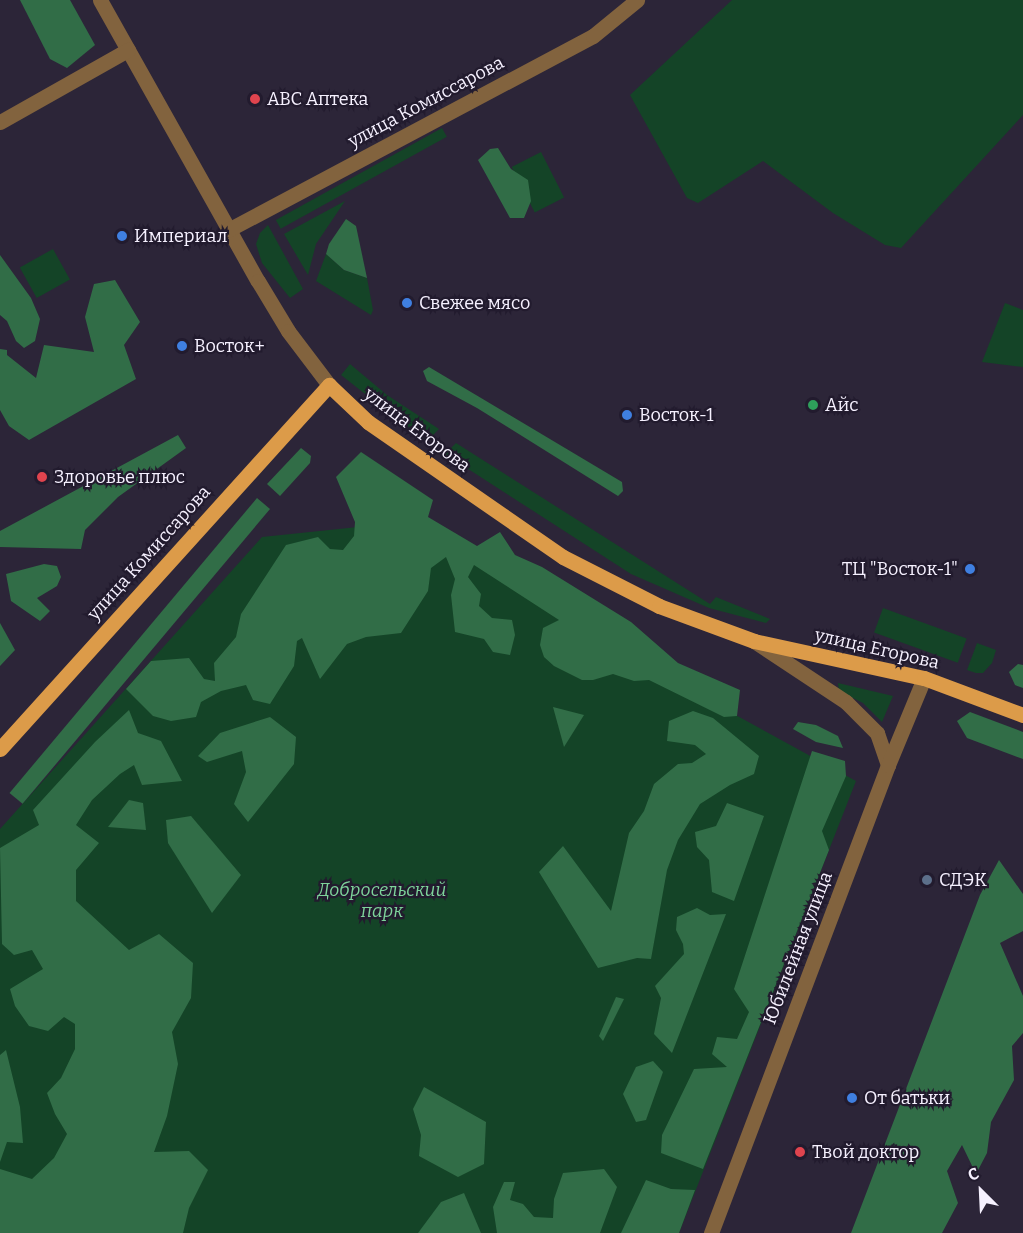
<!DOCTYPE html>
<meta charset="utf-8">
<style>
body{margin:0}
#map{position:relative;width:1023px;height:1233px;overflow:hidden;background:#2c2538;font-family:Bitter,serif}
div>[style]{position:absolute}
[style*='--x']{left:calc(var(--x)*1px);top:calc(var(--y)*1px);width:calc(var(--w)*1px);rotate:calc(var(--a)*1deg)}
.green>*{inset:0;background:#144427;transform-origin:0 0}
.forest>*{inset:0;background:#316d47;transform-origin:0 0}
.minor>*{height:15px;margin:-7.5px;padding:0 7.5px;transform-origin:7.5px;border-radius:7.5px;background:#82633e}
.major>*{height:15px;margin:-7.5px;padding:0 7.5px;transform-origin:7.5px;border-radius:7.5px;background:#dc9b49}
.dots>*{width:16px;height:16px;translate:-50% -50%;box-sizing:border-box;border:3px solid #221b2e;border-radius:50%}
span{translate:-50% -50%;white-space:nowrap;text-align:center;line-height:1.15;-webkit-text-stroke:4.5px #221b2e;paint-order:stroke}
.poi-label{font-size:18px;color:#f6f1ff}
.left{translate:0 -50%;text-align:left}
.right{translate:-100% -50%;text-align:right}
.street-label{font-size:18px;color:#f6f1ff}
.park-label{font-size:18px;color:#7ed49b;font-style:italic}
.north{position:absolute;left:951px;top:1161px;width:60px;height:60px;-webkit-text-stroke:4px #221b2e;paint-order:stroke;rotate:336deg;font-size:16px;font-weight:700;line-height:24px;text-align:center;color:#f6f1ff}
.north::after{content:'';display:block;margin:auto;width:21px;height:27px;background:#f6f1ff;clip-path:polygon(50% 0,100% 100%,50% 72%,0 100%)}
</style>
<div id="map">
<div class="green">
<i style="clip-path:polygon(732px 0,1023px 0,1023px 115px,901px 248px,885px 245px,833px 213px,763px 161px,698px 203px,687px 198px,630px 95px)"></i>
<i style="left:442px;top:128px;width:10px;height:190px;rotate:61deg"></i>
<i style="left:541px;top:152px;width:51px;height:33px;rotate:63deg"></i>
<i style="clip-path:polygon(345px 201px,316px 244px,308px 275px,284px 234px)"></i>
<i style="clip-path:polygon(268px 225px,303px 289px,290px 298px,262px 263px,256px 244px,260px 233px)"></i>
<i style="left:53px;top:249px;width:35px;height:38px;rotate:61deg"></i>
<i style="clip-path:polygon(326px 254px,344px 270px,367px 278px,373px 310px,371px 315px,316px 281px)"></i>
<i style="clip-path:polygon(1005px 303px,1023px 310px,1023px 367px,982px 362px)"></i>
<i style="clip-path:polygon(350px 364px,387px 395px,439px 429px,426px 442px,341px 375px)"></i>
<i style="clip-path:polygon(456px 443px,710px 604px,716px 597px,770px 619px,766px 623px,709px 608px,631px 574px,445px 454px)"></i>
<i style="clip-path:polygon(406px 522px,646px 666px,856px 781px,679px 1233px,0 1233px,0 829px,262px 537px)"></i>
<i style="left:883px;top:608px;width:89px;height:26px;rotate:20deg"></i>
<i style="clip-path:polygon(977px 643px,996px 650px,992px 663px,983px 673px,976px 673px,967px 670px)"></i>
<i style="clip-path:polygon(838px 683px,893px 696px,882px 722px,863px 703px,839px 691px)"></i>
</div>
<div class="forest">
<i style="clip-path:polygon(20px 0,70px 0,95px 45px,67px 68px,50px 59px)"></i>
<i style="clip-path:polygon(498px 148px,511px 169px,528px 180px,531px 201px,524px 218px,510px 218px,478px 160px,490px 149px)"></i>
<i style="clip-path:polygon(346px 219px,356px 226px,367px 278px,344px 270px,326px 254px,329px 244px)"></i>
<i style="clip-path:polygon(0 255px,31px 298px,40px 319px,35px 341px,24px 348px,16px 341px,7px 321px,0 315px)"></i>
<i style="clip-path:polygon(115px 280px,140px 322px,124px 345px,136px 379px,29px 440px,9px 426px,0 410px,0 349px,7px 350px,7px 355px,36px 378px,44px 345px,94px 352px,85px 317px,94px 284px)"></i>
<i style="clip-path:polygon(429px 367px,622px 482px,623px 491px,618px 496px,477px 408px,427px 381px,423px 371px)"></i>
<i style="clip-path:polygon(178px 435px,186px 448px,118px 497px,85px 530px,81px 549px,0 547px,0 531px)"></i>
<i style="clip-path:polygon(301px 448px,311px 456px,310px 463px,280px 496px,267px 484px)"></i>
<i style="clip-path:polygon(361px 452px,433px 500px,428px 517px,477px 546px,500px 532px,515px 555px,542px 567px,631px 622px,678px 663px,740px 690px,737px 716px,724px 717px,649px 680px,634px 681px,613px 674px,593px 680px,582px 680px,554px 666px,544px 657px,540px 645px,543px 628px,559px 620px,474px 565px,468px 577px,481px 594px,479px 606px,492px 618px,512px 620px,515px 635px,510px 655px,493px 652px,484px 639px,455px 632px,451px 595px,455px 579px,446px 557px,431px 568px,428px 591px,401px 633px,366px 637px,347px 644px,320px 679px,302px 638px,297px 641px,294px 666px,270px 704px,253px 700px,246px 685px,221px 691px,201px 702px,196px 717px,171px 721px,153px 716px,126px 689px,151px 661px,189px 658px,204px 679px,215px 681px,214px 663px,236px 637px,241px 614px,286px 545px,318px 537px,330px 549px,343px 550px,354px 536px,355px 522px,336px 477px)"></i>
<i style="left:257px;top:498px;width:17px;height:385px;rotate:40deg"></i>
<i style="clip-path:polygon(44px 564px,57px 566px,61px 577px,57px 586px,37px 598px,50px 611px,40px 621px,11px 601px,6px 574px)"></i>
<i style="clip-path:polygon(0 623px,15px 650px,0 666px)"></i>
<i style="clip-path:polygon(1018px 664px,1023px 665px,1023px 688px,1015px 685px,1009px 672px)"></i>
<i style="clip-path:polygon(553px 707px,584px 715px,564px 747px)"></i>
<i style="clip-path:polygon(129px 710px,138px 733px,161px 741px,182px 781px,142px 785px,134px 765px,120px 774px,92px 800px,76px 825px,99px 843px,76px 870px,76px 901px,129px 950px,159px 934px,193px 963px,191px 998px,172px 1032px,178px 1064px,167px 1116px,154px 1152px,189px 1151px,208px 1170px,189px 1208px,183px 1233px,0 1233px,0 1169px,32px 1179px,54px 1158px,67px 1134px,55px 1114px,47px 1093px,61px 1078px,75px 1049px,75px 1024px,64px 1017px,48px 1031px,29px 1026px,15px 1006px,10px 989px,43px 969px,32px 950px,14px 955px,2px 944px,0 848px,39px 825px,33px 810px,95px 742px)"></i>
<i style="clip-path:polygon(693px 711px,713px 718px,759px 756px,754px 774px,730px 785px,700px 804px,678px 840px,667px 870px,651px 959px,637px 958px,598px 968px,539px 872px,563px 846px,611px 911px,629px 833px,644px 811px,654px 784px,678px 764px,692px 763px,706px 754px,695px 745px,667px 741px,669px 721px)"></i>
<i style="clip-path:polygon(970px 712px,1023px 732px,1023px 759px,967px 738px,957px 721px)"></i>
<i style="clip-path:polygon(270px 717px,296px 737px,294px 764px,248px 822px,234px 804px,246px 772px,242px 751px,207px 762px,198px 756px,220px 733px)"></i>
<i style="clip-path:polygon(798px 722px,816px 725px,838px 736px,843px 748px,816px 742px,793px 729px)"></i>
<i style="clip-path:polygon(812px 751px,845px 761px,846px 776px,822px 831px,829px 850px,703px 1169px,661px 1153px,662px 1135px,694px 1069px,727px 1067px,712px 1054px,717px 1037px,737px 1039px,749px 1012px,734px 989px)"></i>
<i style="clip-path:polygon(129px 800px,143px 803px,146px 830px,108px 827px)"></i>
<i style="clip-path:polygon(727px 803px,764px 816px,734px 901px,712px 892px,709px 860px,697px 847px,695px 832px,716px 826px)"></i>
<i style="clip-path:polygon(191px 816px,241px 875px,212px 913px,168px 843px,166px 820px)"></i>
<i style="clip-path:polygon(999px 860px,1023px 894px,1023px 931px,1000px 943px,1023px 996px,1023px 1033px,1012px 1046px,1014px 1080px,991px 1122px,987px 1153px,976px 1174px,962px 1145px,947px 1171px,958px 1203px,942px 1233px,851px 1233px,980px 895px)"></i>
<i style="clip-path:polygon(697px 908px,710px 915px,726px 914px,672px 1053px,654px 1034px,661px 998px,655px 986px,684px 954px,683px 944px,676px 930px,677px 917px)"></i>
<i style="clip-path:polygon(616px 997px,624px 999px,603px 1041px,599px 1036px)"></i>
<i style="clip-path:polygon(6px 1050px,20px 1107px,23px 1143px,7px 1142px,0 1162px,0 1055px)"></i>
<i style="clip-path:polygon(653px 1061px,663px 1072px,646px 1120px,636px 1122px,623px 1094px,636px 1067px)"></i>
<i style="clip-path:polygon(424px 1087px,486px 1122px,484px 1164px,458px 1177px,419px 1156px,421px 1135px,413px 1109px)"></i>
<i style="clip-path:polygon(604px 1169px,617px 1187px,600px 1233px,497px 1233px,493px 1207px,504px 1182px,515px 1182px,510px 1200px,523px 1204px,534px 1217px,553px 1218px,554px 1199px,563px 1173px)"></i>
<i style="clip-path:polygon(646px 1180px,671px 1189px,695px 1190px,679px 1233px,621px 1233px)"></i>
<i style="clip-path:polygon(464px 1193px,481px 1233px,418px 1233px,441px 1202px)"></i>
</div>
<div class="minor">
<i style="--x:100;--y:0;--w:322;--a:60.7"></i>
<i style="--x:258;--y:281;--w:58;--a:59"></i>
<i style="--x:288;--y:331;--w:68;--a:52.8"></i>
<i style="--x:0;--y:122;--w:147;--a:-29.4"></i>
<i style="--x:228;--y:230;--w:413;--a:-28"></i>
<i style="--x:593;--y:36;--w:57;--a:-39.3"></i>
<i style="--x:754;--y:641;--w:110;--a:33.5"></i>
<i style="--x:846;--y:702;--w:44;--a:45"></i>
<i style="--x:877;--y:733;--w:34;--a:71"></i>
<i style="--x:711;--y:1233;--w:500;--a:-69.28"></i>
<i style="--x:888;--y:765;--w:94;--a:-67.5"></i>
</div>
<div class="major">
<i style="--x:0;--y:749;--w:491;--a:-47.9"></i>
<i style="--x:329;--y:385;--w:54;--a:43.5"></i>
<i style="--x:368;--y:422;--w:237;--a:34.7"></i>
<i style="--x:563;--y:557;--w:108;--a:27"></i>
<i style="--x:659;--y:606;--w:101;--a:20.2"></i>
<i style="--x:754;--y:641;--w:174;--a:12.3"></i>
<i style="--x:924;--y:678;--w:106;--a:20.5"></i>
</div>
<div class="dots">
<i style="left:255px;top:99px;background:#e0444e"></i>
<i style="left:122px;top:236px;background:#3f7fe0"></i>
<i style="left:407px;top:303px;background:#3f7fe0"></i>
<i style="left:182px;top:346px;background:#3f7fe0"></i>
<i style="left:813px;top:405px;background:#2e9e5b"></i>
<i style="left:627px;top:415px;background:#3f7fe0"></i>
<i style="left:42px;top:477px;background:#e0444e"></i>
<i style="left:970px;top:569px;background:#3f7fe0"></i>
<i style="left:927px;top:880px;background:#5c6f8a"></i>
<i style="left:852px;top:1098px;background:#3f7fe0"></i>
<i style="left:800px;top:1152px;background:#e0444e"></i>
</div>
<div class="poi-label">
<span class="left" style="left:267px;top:99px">ABC Аптека</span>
<span class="left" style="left:134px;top:236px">Империал</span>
<span class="left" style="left:419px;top:303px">Свежее мясо</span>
<span class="left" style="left:194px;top:346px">Восток+</span>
<span class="left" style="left:825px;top:405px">Айс</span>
<span class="left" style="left:639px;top:415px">Восток-1</span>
<span class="left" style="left:54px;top:477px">Здоровье плюс</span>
<span class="right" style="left:958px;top:569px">ТЦ "Восток-1"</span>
<span class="left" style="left:939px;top:880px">СДЭК</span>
<span class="left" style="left:864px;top:1098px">От батьки</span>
<span class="left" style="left:812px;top:1152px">Твой доктор</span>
</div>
<div class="street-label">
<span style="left:426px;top:102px;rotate:-28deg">улица Комиссарова</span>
<span style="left:417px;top:430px;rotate:37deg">улица Егорова</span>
<span style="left:149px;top:553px;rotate:-48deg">улица Комиссарова</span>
<span style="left:877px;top:649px;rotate:13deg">улица Егорова</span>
<span style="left:798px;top:948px;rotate:-69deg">Юбилейная улица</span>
</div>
<div class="park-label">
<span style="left:382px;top:901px">Добросельский<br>парк</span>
</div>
<div class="north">С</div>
</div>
